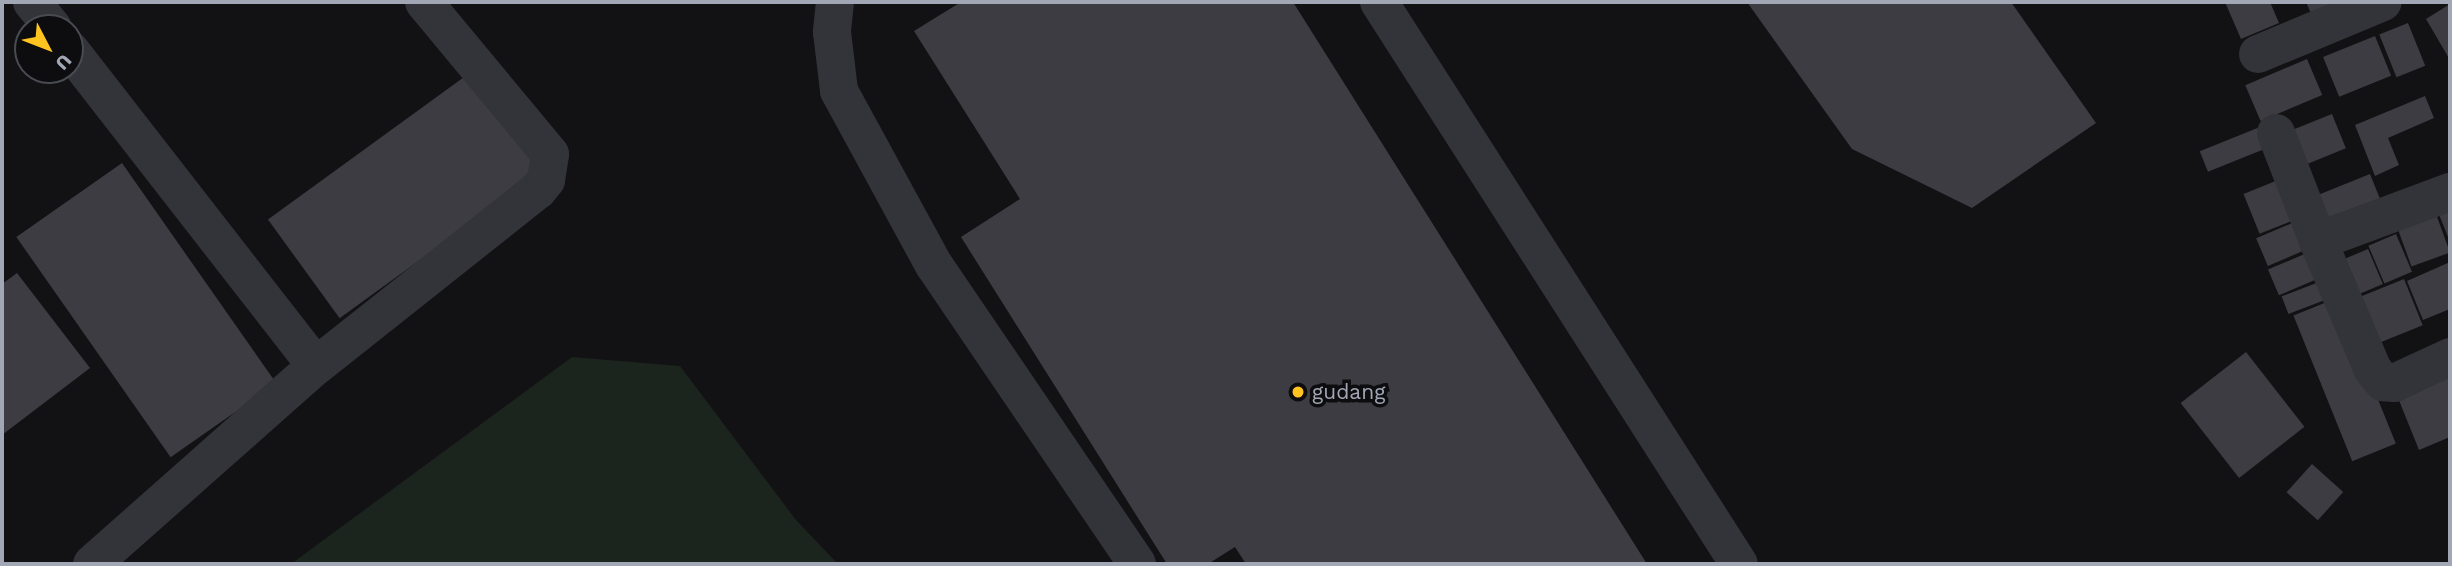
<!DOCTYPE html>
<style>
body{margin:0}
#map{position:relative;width:2452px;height:566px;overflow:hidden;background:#121214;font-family:"Work Sans",sans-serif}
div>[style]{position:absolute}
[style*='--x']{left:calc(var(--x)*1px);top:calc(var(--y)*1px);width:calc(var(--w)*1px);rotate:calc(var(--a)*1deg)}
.green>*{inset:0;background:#1c241e}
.building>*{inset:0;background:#3c3c42;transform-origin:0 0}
.minor>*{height:38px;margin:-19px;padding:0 19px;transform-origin:19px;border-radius:19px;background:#33333a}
.dots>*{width:19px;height:19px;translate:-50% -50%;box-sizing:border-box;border:4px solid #0d0d0f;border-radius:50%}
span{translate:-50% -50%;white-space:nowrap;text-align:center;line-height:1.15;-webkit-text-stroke:7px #0d0d0f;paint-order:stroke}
.poi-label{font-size:21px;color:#a2a7b6}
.left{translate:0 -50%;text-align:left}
.frame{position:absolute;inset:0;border:4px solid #a2a7b6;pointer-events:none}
.north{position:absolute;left:14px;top:14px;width:70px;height:70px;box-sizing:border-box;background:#0d0d0f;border:2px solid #494b52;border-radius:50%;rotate:132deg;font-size:19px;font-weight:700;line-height:28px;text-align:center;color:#a2a7b6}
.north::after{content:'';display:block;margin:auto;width:24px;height:32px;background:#ffc41f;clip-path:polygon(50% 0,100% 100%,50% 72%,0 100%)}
</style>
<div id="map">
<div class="green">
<i style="clip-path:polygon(572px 357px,680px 366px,796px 520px,838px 564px,291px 564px)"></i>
</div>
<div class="building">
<i style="clip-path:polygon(961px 2px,1293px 2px,1647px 564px,1246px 564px,1235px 547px,1208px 564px,1167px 564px,961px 237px,1020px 199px,914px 31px)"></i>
<i style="clip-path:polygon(1747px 2px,2011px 2px,2096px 123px,1972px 208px,1852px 149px)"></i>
<i style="clip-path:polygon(2225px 2px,2270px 2px,2279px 23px,2241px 39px)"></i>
<i style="clip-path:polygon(2306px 2px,2352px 2px,2313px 18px)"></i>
<i style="clip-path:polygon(2450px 4px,2450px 60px,2426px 19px)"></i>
<i style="left:2408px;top:23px;width:46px;height:31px;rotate:68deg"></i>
<i style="left:2375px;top:36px;width:43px;height:56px;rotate:68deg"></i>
<i style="left:2307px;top:59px;width:39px;height:67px;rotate:67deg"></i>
<i style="left:471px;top:72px;width:122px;height:251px;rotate:54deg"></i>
<i style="clip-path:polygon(2425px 96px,2434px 118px,2388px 138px,2399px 165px,2375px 176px,2355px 125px)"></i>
<i style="left:2332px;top:114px;width:37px;height:49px;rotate:68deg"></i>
<i style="left:2260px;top:127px;width:22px;height:65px;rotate:68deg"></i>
<i style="left:122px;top:163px;width:269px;height:129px;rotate:55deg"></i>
<i style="left:2370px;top:174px;width:38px;height:63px;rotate:68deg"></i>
<i style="left:2288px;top:176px;width:43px;height:48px;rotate:68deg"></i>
<i style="clip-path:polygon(2450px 207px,2450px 242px,2438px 212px)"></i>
<i style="left:2436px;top:214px;width:41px;height:41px;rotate:70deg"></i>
<i style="left:2304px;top:218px;width:30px;height:52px;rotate:67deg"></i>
<i style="left:2396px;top:234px;width:41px;height:30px;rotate:67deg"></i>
<i style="left:2368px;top:249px;width:38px;height:32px;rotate:67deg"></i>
<i style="left:2314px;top:250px;width:28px;height:50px;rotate:67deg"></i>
<i style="clip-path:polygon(2450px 262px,2450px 309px,2423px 320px,2407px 281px)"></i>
<i style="clip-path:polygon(17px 273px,90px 368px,2px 435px,2px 284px)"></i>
<i style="left:2332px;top:277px;width:19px;height:54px;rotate:69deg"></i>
<i style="left:2404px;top:279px;width:50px;height:54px;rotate:68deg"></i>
<i style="left:2337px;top:298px;width:157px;height:47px;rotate:68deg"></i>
<i style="left:2246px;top:352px;width:95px;height:83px;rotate:52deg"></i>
<i style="clip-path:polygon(2450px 378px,2450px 437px,2419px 450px,2394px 388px)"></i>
<i style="left:2312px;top:464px;width:42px;height:38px;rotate:42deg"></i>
</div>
<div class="minor">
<i style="--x:32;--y:2;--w:33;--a:51"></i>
<i style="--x:835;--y:2;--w:30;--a:96"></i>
<i style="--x:832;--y:32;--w:59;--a:83.2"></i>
<i style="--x:839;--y:91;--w:198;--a:61.4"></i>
<i style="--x:934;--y:265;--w:361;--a:55.8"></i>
<i style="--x:1379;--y:2;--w:667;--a:57.36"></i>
<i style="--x:70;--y:50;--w:400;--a:52.1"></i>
<i style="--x:2258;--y:54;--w:135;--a:-22.6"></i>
<i style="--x:2276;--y:133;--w:116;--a:68.7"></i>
<i style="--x:2318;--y:241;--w:140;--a:66.9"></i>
<i style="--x:2373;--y:370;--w:16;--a:50"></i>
<i style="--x:2383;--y:382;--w:11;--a:5"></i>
<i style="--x:2394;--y:383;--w:62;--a:-24.9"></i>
<i style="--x:2318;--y:241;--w:141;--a:-20.4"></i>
<i style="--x:92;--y:564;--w:299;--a:-41.5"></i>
<i style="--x:316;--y:366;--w:283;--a:-38.4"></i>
<i style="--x:538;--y:190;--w:13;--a:-51"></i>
<i style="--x:546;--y:180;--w:26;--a:-81"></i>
<i style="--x:550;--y:154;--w:197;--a:-129.7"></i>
</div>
<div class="dots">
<i style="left:1298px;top:392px;background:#ffc41f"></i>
</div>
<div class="poi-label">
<span class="left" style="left:1312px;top:392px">gudang</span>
</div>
<div class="frame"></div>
<div class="north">U</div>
</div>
